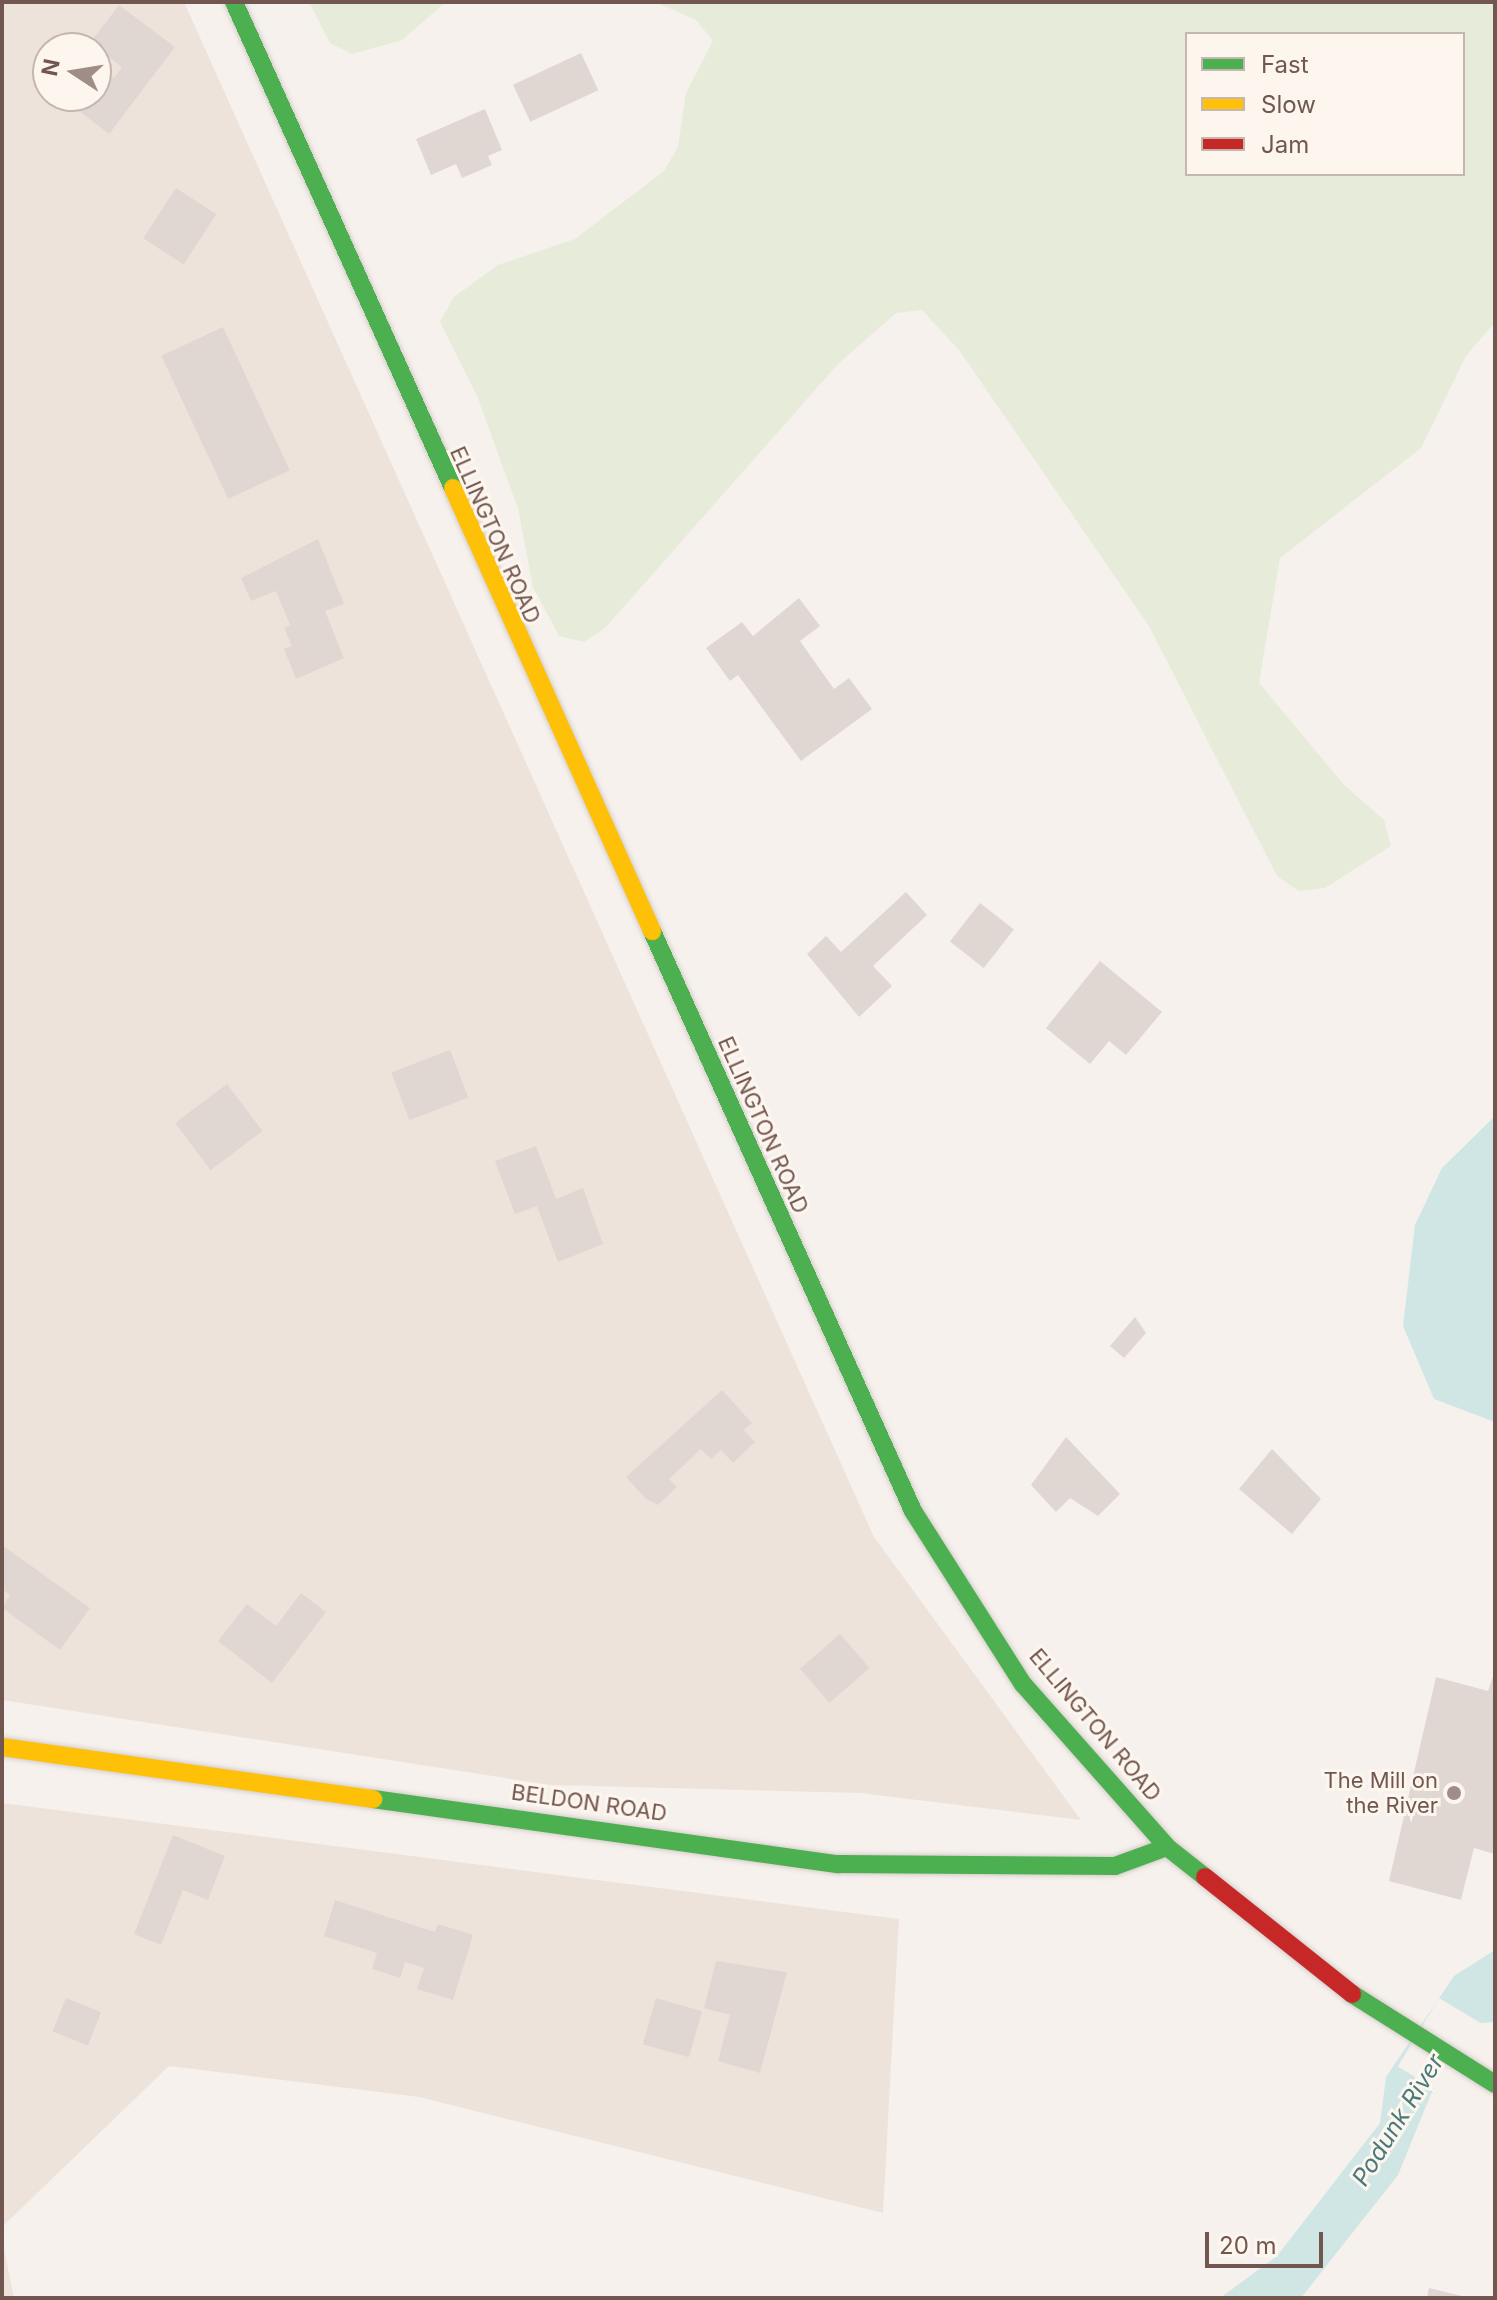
<!DOCTYPE html>
<style>
body{margin:0}
#map{position:relative;width:1497px;height:2300px;overflow:hidden;background:#f6f1ed;font-family:Inter,sans-serif}
div>[style]{position:absolute}
[style*='--x']{left:calc(var(--x)*1px);top:calc(var(--y)*1px);width:calc(var(--w)*1px);rotate:calc(var(--a)*1deg)}
.residential>*{inset:0;background:#eee3db}
.green>*{inset:0;background:#e6ecd9}
.water>*{inset:0;background:#d0e6e5}
.pier>*{inset:0;background:#f6f1ed;transform-origin:0 0}
.building>*{inset:0;background:#e0d7d3;transform-origin:0 0}
.roads{filter:drop-shadow(0 0 2px #d5cdca) drop-shadow(0 0 2px #d5cdca)}
.fast>*{height:18px;margin:-9px;padding:0 9px;transform-origin:9px;border-radius:9px;background:#4caf50}
.slow>*{height:18px;margin:-9px;padding:0 9px;transform-origin:9px;border-radius:9px;background:#ffc107}
.jam>*{height:18px;margin:-9px;padding:0 9px;transform-origin:9px;border-radius:9px;background:#c62828}
.dots>*{width:22px;height:22px;translate:-50% -50%;box-sizing:border-box;border:4px solid #fdf6ef;border-radius:50%}
span{translate:-50% -50%;white-space:nowrap;text-align:center;line-height:1.15;-webkit-text-stroke:6px #fdf6ef;paint-order:stroke}
.street-label{font-size:22px;color:#725750}
.poi-label{font-size:22px;color:#725750}
.right{translate:-100% -50%;text-align:right}
.water-label{font-size:24px;color:#487a7c;font-style:italic}
.frame{position:absolute;inset:0;border:4px solid #725750;pointer-events:none}
.legend{position:absolute;left:1185px;top:32px;width:280px;height:144px;box-sizing:border-box;background:#fdf6ef;border:2px solid #c5b6af;margin:0;padding:10px 14px;list-style:none;font-size:24px;color:#725750}
.legend li{display:flex;align-items:center;gap:16px;height:40px}
.legend b{width:40px;border:2px solid #c5b6af}
.north{position:absolute;left:32px;top:32px;width:80px;height:80px;box-sizing:border-box;background:#fdf6ef;border:2px solid #c5b6af;border-radius:50%;rotate:282deg;font-size:22px;font-weight:700;line-height:32px;text-align:center;color:#725750}
.north::after{content:'';display:block;margin:auto;width:28px;height:36px;background:#a08d87;clip-path:polygon(50% 0,100% 100%,50% 72%,0 100%)}
.scale{position:absolute;left:1205px;top:2232px;width:118px;height:36px;box-sizing:border-box;border:4px solid #725750;border-top:0;padding-left:10px;font-size:24px;line-height:28px;white-space:nowrap;color:#725750;-webkit-text-stroke:6px #fdf6ef;paint-order:stroke}
</style>
<div id="map">
<div class="residential">
<i style="clip-path:polygon(evenodd,2px 2px,184px 2px,874px 1537px,1081px 1820px,860px 1793px,550px 1785px,2px 1700px,2px 2px,48px 48px,96px 48px,96px 96px,48px 96px,48px 48px)"></i>
<i style="clip-path:polygon(2px 1803px,899px 1919px,883px 2213px,419px 2097px,169px 2066px,2px 2227px)"></i>
<i style="clip-path:polygon(2px 2240px,14px 2298px,2px 2298px)"></i>
</div>
<div class="green">
<i style="clip-path:polygon(309px 2px,446px 2px,402px 40px,352px 54px,330px 43px)"></i>
<i style="clip-path:polygon(evenodd,655px 2px,1495px 2px,1495px 322px,1466px 356px,1421px 448px,1280px 558px,1259px 683px,1344px 785px,1384px 820px,1391px 846px,1325px 888px,1299px 891px,1277px 876px,1149px 626px,959px 350px,922px 310px,896px 313px,838px 364px,605px 628px,584px 642px,559px 636px,533px 587px,518px 508px,477px 396px,440px 322px,454px 297px,498px 265px,575px 239px,664px 171px,678px 147px,686px 93px,713px 41px,696px 20px,655px 2px,1187px 34px,1463px 34px,1463px 174px,1187px 174px,1187px 34px)"></i>
</div>
<div class="water">
<i style="clip-path:polygon(1495px 1116px,1495px 1422px,1434px 1399px,1403px 1326px,1415px 1225px,1442px 1168px)"></i>
<i style="clip-path:polygon(1495px 1950px,1495px 2022px,1480px 2023px,1431px 2094px,1398px 2175px,1301px 2298px,1220px 2298px,1277px 2256px,1380px 2123px,1386px 2077px,1454px 1976px)"></i>
</div>
<div class="pier">
<i style="left:1439px;top:1998px;width:48px;height:80px;rotate:31deg"></i>
</div>
<div class="building">
<i style="clip-path:polygon(119px 5px,175px 47px,109px 134px,78px 110px,96px 96px,106px 72px,114px 78px,122px 67px,90px 43px)"></i>
<i style="left:581px;top:53px;width:41px;height:75px;rotate:65deg"></i>
<i style="clip-path:polygon(485px 109px,502px 150px,488px 156px,492px 165px,462px 178px,456px 164px,431px 175px,416px 139px)"></i>
<i style="left:176px;top:188px;width:48px;height:60px;rotate:33deg"></i>
<i style="left:223px;top:327px;width:158px;height:68px;rotate:65deg"></i>
<i style="clip-path:polygon(318px 539px,344px 604px,325px 611px,344px 658px,296px 679px,284px 649px,292px 646px,284px 628px,290px 625px,276px 591px,251px 601px,241px 578px)"></i>
<i style="clip-path:polygon(799px 598px,820px 626px,800px 641px,834px 689px,849px 678px,872px 709px,801px 761px,738px 675px,730px 681px,706px 648px,742px 622px,753px 636px)"></i>
<i style="clip-path:polygon(906px 892px,927px 915px,873px 966px,892px 986px,859px 1017px,807px 954px,826px 936px,841px 952px)"></i>
<i style="left:980px;top:903px;width:43px;height:49px;rotate:38deg"></i>
<i style="clip-path:polygon(1100px 961px,1162px 1012px,1126px 1055px,1109px 1041px,1090px 1064px,1046px 1028px)"></i>
<i style="left:450px;top:1050px;width:51px;height:63px;rotate:69deg"></i>
<i style="left:227px;top:1084px;width:59px;height:65px;rotate:53deg"></i>
<i style="clip-path:polygon(536px 1146px,556px 1199px,583px 1188px,603px 1244px,558px 1262px,537px 1206px,515px 1214px,495px 1161px)"></i>
<i style="clip-path:polygon(1135px 1317px,1146px 1333px,1124px 1358px,1110px 1346px)"></i>
<i style="clip-path:polygon(722px 1390px,752px 1423px,744px 1430px,755px 1442px,733px 1463px,721px 1450px,711px 1459px,701px 1449px,669px 1479px,677px 1487px,658px 1505px,646px 1499px,626px 1477px)"></i>
<i style="clip-path:polygon(1066px 1437px,1120px 1494px,1098px 1516px,1070px 1498px,1056px 1512px,1031px 1485px)"></i>
<i style="clip-path:polygon(1272px 1449px,1321px 1499px,1292px 1534px,1239px 1489px)"></i>
<i style="clip-path:polygon(2px 1545px,90px 1608px,60px 1650px,2px 1608px,10px 1595px,2px 1589px)"></i>
<i style="clip-path:polygon(301px 1593px,326px 1612px,272px 1683px,218px 1641px,247px 1604px,276px 1626px)"></i>
<i style="left:840px;top:1634px;width:45px;height:53px;rotate:49deg"></i>
<i style="clip-path:polygon(1495px 1671px,1495px 1854px,1474px 1848px,1461px 1900px,1389px 1881px,1436px 1677px,1488px 1691px)"></i>
<i style="clip-path:polygon(173px 1835px,225px 1856px,208px 1900px,183px 1890px,161px 1945px,134px 1934px)"></i>
<i style="clip-path:polygon(335px 1900px,435px 1932px,438px 1924px,473px 1935px,453px 2000px,417px 1989px,424px 1968px,405px 1962px,400px 1978px,372px 1969px,377px 1953px,324px 1936px)"></i>
<i style="clip-path:polygon(716px 1961px,787px 1972px,760px 2073px,718px 2061px,730px 2015px,704px 2008px)"></i>
<i style="left:66px;top:1998px;width:38px;height:36px;rotate:22deg"></i>
<i style="left:656px;top:1998px;width:48px;height:48px;rotate:16deg"></i>
<i style="clip-path:polygon(1429px 2288px,1466px 2297px,1465px 2298px,1427px 2298px)"></i>
</div>
<div class="roads">
<div class="fast">
<i style="--x:234;--y:2;--w:533;--a:65.74"></i>
<i style="--x:652;--y:931;--w:636;--a:65.77"></i>
<i style="--x:913;--y:1511;--w:205;--a:57.6"></i>
<i style="--x:1023;--y:1684;--w:217;--a:48.5"></i>
<i style="--x:1167;--y:1847;--w:48;--a:38.3"></i>
<i style="--x:373;--y:1799;--w:470;--a:8"></i>
<i style="--x:838;--y:1864;--w:277;--a:0.4"></i>
<i style="--x:1115;--y:1866;--w:55;--a:-20.1"></i>
<i style="--x:1352;--y:1994;--w:169;--a:32.2"></i>
</div>
<div class="slow">
<i style="--x:453;--y:488;--w:486;--a:65.8"></i>
<i style="--x:2;--y:1747;--w:375;--a:8"></i>
</div>
<div class="jam">
<i style="--x:1205;--y:1877;--w:188;--a:38.5"></i>
</div>
</div>
<div class="dots">
<i style="left:1454px;top:1793px;background:#a08d87"></i>
</div>
<div class="street-label">
<span style="left:495px;top:535px;rotate:66deg">ELLINGTON ROAD</span>
<span style="left:763px;top:1125px;rotate:66deg">ELLINGTON ROAD</span>
<span style="left:1095px;top:1725px;rotate:50deg">ELLINGTON ROAD</span>
<span style="left:589px;top:1803px;rotate:8deg">BELDON ROAD</span>
</div>
<div class="poi-label">
<span class="right" style="left:1438px;top:1793px">The Mill on<br>the River</span>
</div>
<div class="water-label">
<span style="left:1398px;top:2120px;rotate:-58deg">Podunk River</span>
</div>
<div class="frame"></div>
<ul class="legend">
<li><b style="height:10px;background:#4caf50"></b>Fast</li>
<li><b style="height:10px;background:#ffc107"></b>Slow</li>
<li><b style="height:10px;background:#c62828"></b>Jam</li>
</ul>
<div class="north">N</div>
<div class="scale">20 m</div>
</div>
